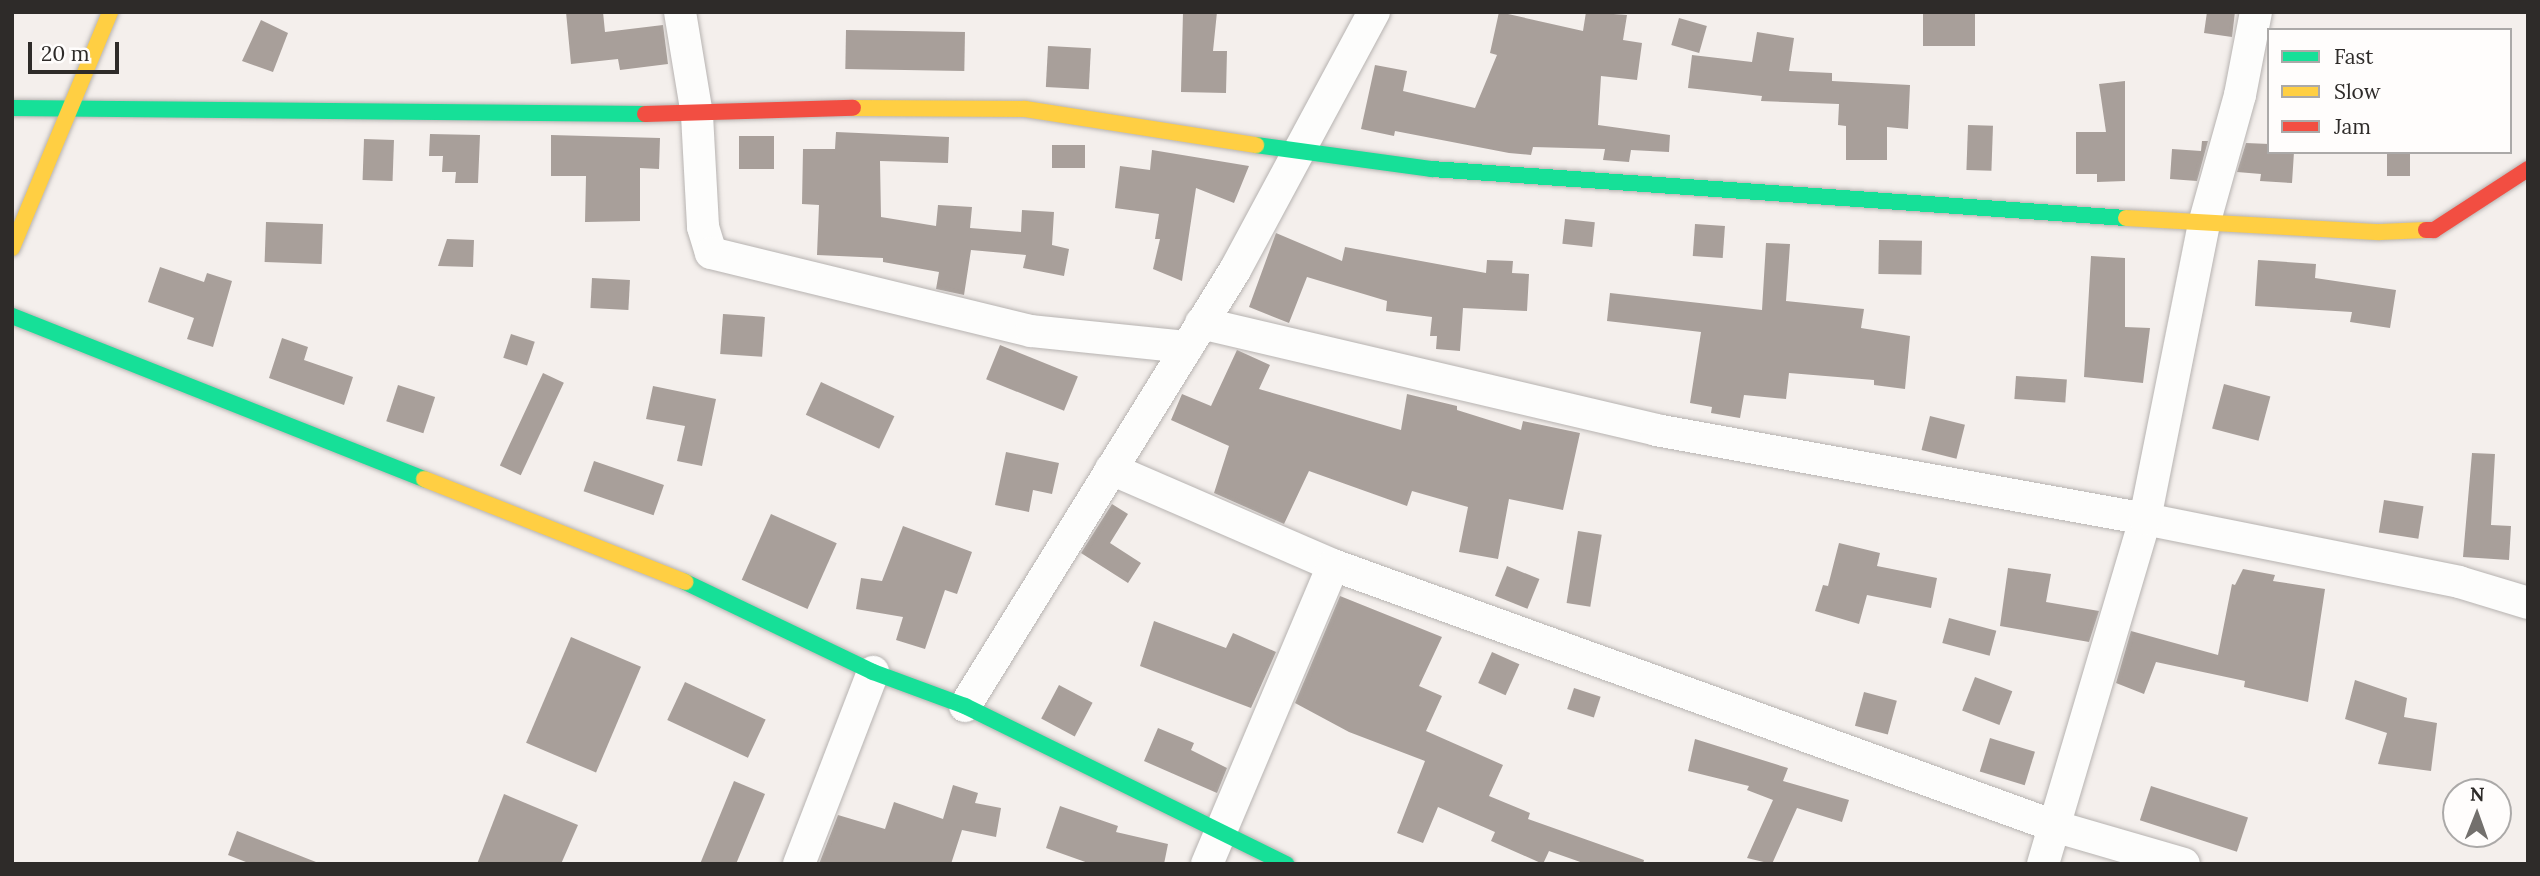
<!DOCTYPE html>
<style>
body{margin:0}
#map{position:relative;width:2540px;height:876px;overflow:hidden;background:#f4efec;font-family:Lora,serif}
div>[style]{position:absolute}
[style*='--x']{left:calc(var(--x)*1px);top:calc(var(--y)*1px);width:calc(var(--w)*1px);rotate:calc(var(--a)*1deg)}
.building>*{inset:0;background:#a89f9a;transform-origin:0 0}
.roads{filter:drop-shadow(0 0 2px #b7b3b1) drop-shadow(0 0 2px #b7b3b1)}
.street>*{height:32px;margin:-16px;padding:0 16px;transform-origin:16px;border-radius:16px;background:#fdfdfc}
.fast>*{height:16px;margin:-8px;padding:0 8px;transform-origin:8px;border-radius:8px;background:#16e098}
.slow>*{height:16px;margin:-8px;padding:0 8px;transform-origin:8px;border-radius:8px;background:#ffcf43}
.jam>*{height:16px;margin:-8px;padding:0 8px;transform-origin:8px;border-radius:8px;background:#f24e42}
span{translate:-50% -50%;white-space:nowrap;text-align:center;line-height:1.15;-webkit-text-stroke:7px #fffdfc;paint-order:stroke}
.frame{position:absolute;inset:0;border:14px solid #2e2b29;pointer-events:none}
.legend{position:absolute;left:2267px;top:28px;width:245px;height:126px;box-sizing:border-box;background:#fffdfc;border:2px solid #aba9a8;margin:0;padding:9px 12px;list-style:none;font-size:21px;color:#2e2b29}
.legend li{display:flex;align-items:center;gap:14px;height:35px}
.legend b{width:35px;border:2px solid #aba9a8}
.north{position:absolute;left:2442px;top:778px;width:70px;height:70px;box-sizing:border-box;background:#fffdfc;border:2px solid #aba9a8;border-radius:50%;rotate:1deg;font-size:19px;font-weight:700;line-height:28px;text-align:center;color:#2e2b29}
.north::after{content:'';display:block;margin:auto;width:24px;height:32px;background:#73706d;clip-path:polygon(50% 0,100% 100%,50% 72%,0 100%)}
.scale{position:absolute;left:28px;top:42px;width:91px;height:32px;box-sizing:border-box;border:4px solid #2e2b29;border-top:0;padding-left:9px;font-size:21px;line-height:24px;white-space:nowrap;color:#2e2b29;-webkit-text-stroke:5px #fffdfc;paint-order:stroke}
</style>
<div id="map">
<div class="building">
<i style="clip-path:polygon(566px 12px,603px 12px,605px 32px,663px 25px,668px 64px,620px 70px,618px 59px,571px 64px)"></i>
<i style="clip-path:polygon(1183px 12px,1217px 12px,1213px 51px,1227px 51px,1226px 93px,1181px 92px)"></i>
<i style="clip-path:polygon(1499px 12px,1583px 31px,1586px 12px,1627px 15px,1623px 40px,1642px 43px,1637px 80px,1601px 76px,1598px 125px,1670px 135px,1669px 152px,1631px 150px,1629px 162px,1603px 160px,1605px 149px,1533px 147px,1531px 155px,1509px 153px,1395px 131px,1394px 136px,1361px 129px,1375px 65px,1407px 71px,1403px 91px,1475px 108px,1497px 55px,1490px 53px)"></i>
<i style="left:1923px;top:12px;width:52px;height:34px"></i>
<i style="clip-path:polygon(2207px 12px,2235px 12px,2232px 37px,2204px 33px)"></i>
<i style="left:1679px;top:18px;width:29px;height:28px;rotate:16deg"></i>
<i style="clip-path:polygon(261px 20px,288px 33px,273px 72px,242px 61px)"></i>
<i style="left:846px;top:30px;width:119px;height:39px;rotate:1deg"></i>
<i style="clip-path:polygon(1757px 32px,1794px 38px,1789px 71px,1832px 73px,1832px 81px,1910px 85px,1908px 129px,1887px 127px,1887px 160px,1846px 160px,1846px 126px,1838px 125px,1839px 104px,1761px 101px,1762px 96px,1688px 88px,1692px 55px,1752px 62px)"></i>
<i style="left:1048px;top:46px;width:43px;height:41px;rotate:3deg"></i>
<i style="clip-path:polygon(2125px 81px,2125px 181px,2097px 182px,2097px 174px,2076px 174px,2076px 132px,2106px 132px,2099px 84px)"></i>
<i style="left:1968px;top:125px;width:25px;height:45px;rotate:2deg"></i>
<i style="clip-path:polygon(836px 132px,949px 137px,948px 163px,880px 161px,881px 217px,936px 226px,938px 205px,972px 207px,970px 228px,1021px 232px,1022px 210px,1054px 212px,1052px 245px,1069px 249px,1064px 276px,1023px 268px,1026px 255px,971px 250px,964px 295px,936px 289px,939px 272px,883px 262px,883px 258px,817px 255px,819px 205px,802px 204px,803px 149px,835px 149px)"></i>
<i style="clip-path:polygon(430px 134px,480px 135px,478px 183px,455px 183px,456px 172px,442px 172px,443px 156px,429px 156px)"></i>
<i style="clip-path:polygon(551px 135px,660px 138px,659px 169px,640px 168px,640px 221px,585px 222px,586px 176px,551px 176px)"></i>
<i style="left:739px;top:136px;width:35px;height:33px"></i>
<i style="left:364px;top:139px;width:30px;height:41px;rotate:2deg"></i>
<i style="clip-path:polygon(2202px 141px,2208px 141px,2197px 181px,2170px 179px,2172px 149px,2201px 151px)"></i>
<i style="clip-path:polygon(2246px 143px,2269px 144px,2269px 152px,2294px 152px,2292px 183px,2260px 181px,2261px 174px,2237px 172px)"></i>
<i style="left:1052px;top:145px;width:33px;height:23px"></i>
<i style="clip-path:polygon(1152px 150px,1249px 166px,1234px 203px,1196px 188px,1182px 281px,1153px 269px,1160px 239px,1155px 239px,1159px 214px,1115px 208px,1120px 166px,1150px 170px)"></i>
<i style="left:2387px;top:152px;width:23px;height:24px"></i>
<i style="left:1565px;top:219px;width:30px;height:25px;rotate:6deg"></i>
<i style="left:266px;top:222px;width:57px;height:40px;rotate:2deg"></i>
<i style="left:1695px;top:224px;width:30px;height:32px;rotate:4deg"></i>
<i style="clip-path:polygon(1276px 233px,1342px 261px,1345px 247px,1486px 273px,1487px 260px,1513px 261px,1512px 273px,1529px 274px,1527px 311px,1463px 308px,1460px 351px,1436px 349px,1437px 336px,1430px 336px,1432px 317px,1386px 311px,1387px 301px,1307px 277px,1289px 323px,1249px 307px)"></i>
<i style="clip-path:polygon(447px 239px,474px 240px,473px 267px,438px 266px)"></i>
<i style="left:1879px;top:240px;width:43px;height:34px;rotate:1deg"></i>
<i style="clip-path:polygon(1766px 243px,1790px 244px,1786px 301px,1864px 309px,1861px 328px,1910px 336px,1905px 389px,1874px 385px,1874px 380px,1789px 373px,1786px 399px,1744px 395px,1740px 418px,1711px 413px,1712px 407px,1690px 403px,1701px 332px,1607px 321px,1610px 293px,1762px 310px)"></i>
<i style="clip-path:polygon(2091px 256px,2125px 258px,2125px 327px,2150px 328px,2143px 383px,2084px 377px)"></i>
<i style="clip-path:polygon(2258px 260px,2316px 264px,2315px 278px,2396px 290px,2390px 328px,2350px 322px,2352px 312px,2255px 306px)"></i>
<i style="clip-path:polygon(160px 267px,204px 282px,207px 273px,232px 281px,213px 347px,187px 339px,194px 318px,148px 302px)"></i>
<i style="left:592px;top:278px;width:38px;height:30px;rotate:3deg"></i>
<i style="left:723px;top:314px;width:42px;height:40px;rotate:4deg"></i>
<i style="left:511px;top:334px;width:25px;height:25px;rotate:18deg"></i>
<i style="clip-path:polygon(282px 338px,308px 347px,304px 360px,353px 377px,344px 405px,269px 378px)"></i>
<i style="left:1000px;top:345px;width:84px;height:37px;rotate:22deg"></i>
<i style="clip-path:polygon(1237px 350px,1270px 365px,1259px 389px,1401px 430px,1407px 394px,1457px 406px,1457px 410px,1521px 430px,1523px 421px,1580px 433px,1563px 510px,1509px 499px,1498px 559px,1459px 552px,1468px 507px,1412px 491px,1407px 506px,1309px 471px,1284px 524px,1214px 493px,1229px 446px,1171px 420px,1182px 394px,1211px 406px)"></i>
<i style="left:543px;top:373px;width:23px;height:102px;rotate:25deg"></i>
<i style="left:2016px;top:376px;width:51px;height:23px;rotate:4deg"></i>
<i style="left:821px;top:382px;width:81px;height:36px;rotate:25deg"></i>
<i style="left:2224px;top:384px;width:48px;height:46px;rotate:15deg"></i>
<i style="left:398px;top:385px;width:39px;height:38px;rotate:18deg"></i>
<i style="clip-path:polygon(653px 386px,716px 399px,702px 466px,677px 461px,685px 426px,646px 419px)"></i>
<i style="left:1930px;top:416px;width:36px;height:35px;rotate:14deg"></i>
<i style="clip-path:polygon(1006px 452px,1059px 463px,1052px 494px,1033px 490px,1029px 512px,995px 505px)"></i>
<i style="clip-path:polygon(2472px 453px,2495px 454px,2491px 525px,2511px 526px,2509px 560px,2463px 557px)"></i>
<i style="left:594px;top:461px;width:74px;height:32px;rotate:19deg"></i>
<i style="left:2384px;top:500px;width:40px;height:33px;rotate:9deg"></i>
<i style="clip-path:polygon(1112px 504px,1128px 514px,1110px 543px,1141px 563px,1128px 583px,1081px 553px)"></i>
<i style="left:771px;top:514px;width:72px;height:72px;rotate:24deg"></i>
<i style="clip-path:polygon(903px 526px,972px 552px,957px 594px,945px 590px,925px 649px,896px 640px,903px 617px,856px 609px,861px 578px,882px 581px)"></i>
<i style="left:1578px;top:531px;width:24px;height:73px;rotate:9deg"></i>
<i style="clip-path:polygon(1839px 543px,1880px 553px,1877px 566px,1937px 578px,1931px 608px,1867px 595px,1859px 624px,1815px 611px,1823px 585px,1828px 586px)"></i>
<i style="left:1507px;top:566px;width:35px;height:32px;rotate:22deg"></i>
<i style="clip-path:polygon(2008px 568px,2051px 574px,2046px 602px,2099px 611px,2089px 642px,2000px 626px)"></i>
<i style="clip-path:polygon(2243px 569px,2275px 575px,2273px 581px,2325px 589px,2308px 702px,2244px 687px,2245px 681px,2156px 662px,2144px 694px,2116px 683px,2131px 631px,2218px 655px,2232px 584px,2235px 585px)"></i>
<i style="clip-path:polygon(1340px 596px,1442px 637px,1419px 686px,1442px 696px,1426px 731px,1503px 765px,1489px 796px,1530px 813px,1528px 819px,1644px 860px,1643px 864px,1586px 864px,1549px 851px,1543px 864px,1491px 841px,1495px 832px,1438px 807px,1423px 843px,1397px 833px,1425px 761px,1349px 732px,1295px 703px)"></i>
<i style="left:1949px;top:618px;width:49px;height:26px;rotate:15deg"></i>
<i style="clip-path:polygon(1154px 621px,1226px 648px,1233px 633px,1276px 652px,1251px 708px,1140px 666px)"></i>
<i style="left:571px;top:637px;width:76px;height:115px;rotate:23deg"></i>
<i style="left:1492px;top:652px;width:30px;height:34px;rotate:24deg"></i>
<i style="left:1975px;top:677px;width:40px;height:36px;rotate:21deg"></i>
<i style="clip-path:polygon(2355px 680px,2407px 698px,2404px 717px,2437px 723px,2431px 771px,2378px 764px,2387px 733px,2345px 719px)"></i>
<i style="left:685px;top:682px;width:89px;height:42px;rotate:25deg"></i>
<i style="left:1059px;top:685px;width:38px;height:38px;rotate:28deg"></i>
<i style="left:1574px;top:688px;width:28px;height:22px;rotate:18deg"></i>
<i style="left:1864px;top:692px;width:34px;height:35px;rotate:15deg"></i>
<i style="clip-path:polygon(1158px 728px,1194px 743px,1191px 750px,1227px 768px,1217px 793px,1144px 761px)"></i>
<i style="left:1990px;top:738px;width:47px;height:35px;rotate:17deg"></i>
<i style="clip-path:polygon(1695px 739px,1788px 768px,1783px 781px,1849px 800px,1842px 822px,1797px 808px,1772px 864px,1747px 858px,1773px 800px,1747px 790px,1749px 786px,1688px 771px)"></i>
<i style="clip-path:polygon(734px 781px,765px 794px,736px 864px,700px 864px)"></i>
<i style="clip-path:polygon(953px 785px,978px 793px,975px 803px,1001px 808px,996px 837px,962px 830px,951px 864px,819px 864px,838px 815px,885px 829px,894px 802px,943px 819px)"></i>
<i style="left:2151px;top:786px;width:102px;height:36px;rotate:18deg"></i>
<i style="clip-path:polygon(504px 794px,578px 825px,561px 864px,477px 864px)"></i>
<i style="clip-path:polygon(1060px 806px,1118px 826px,1116px 832px,1168px 844px,1164px 864px,1091px 864px,1046px 848px)"></i>
<i style="clip-path:polygon(237px 831px,316px 862px,315px 864px,251px 864px,228px 855px)"></i>
</div>
<div class="roads">
<div class="street">
<i style="--x:680;--y:12;--w:104;--a:80.6"></i>
<i style="--x:697;--y:115;--w:112;--a:86.9"></i>
<i style="--x:703;--y:227;--w:27;--a:73"></i>
<i style="--x:711;--y:253;--w:329;--a:13.7"></i>
<i style="--x:1031;--y:331;--w:157;--a:5.9"></i>
<i style="--x:1201;--y:323;--w:467;--a:13.2"></i>
<i style="--x:1656;--y:430;--w:497;--a:10.3"></i>
<i style="--x:2145;--y:519;--w:320;--a:11.3"></i>
<i style="--x:2459;--y:582;--w:72;--a:16.9"></i>
<i style="--x:1111;--y:469;--w:242;--a:23.4"></i>
<i style="--x:1333;--y:565;--w:770;--a:19.89"></i>
<i style="--x:2057;--y:827;--w:132;--a:16.2"></i>
<i style="--x:965;--y:706;--w:513;--a:-58.23"></i>
<i style="--x:1235;--y:270;--w:293;--a:-61.7"></i>
<i style="--x:799;--y:864;--w:206;--a:-68.9"></i>
<i style="--x:1207;--y:864;--w:324;--a:-67.1"></i>
<i style="--x:2043;--y:864;--w:360;--a:-73.5"></i>
<i style="--x:2145;--y:519;--w:301;--a:-78.7"></i>
<i style="--x:2204;--y:224;--w:134;--a:-74.4"></i>
<i style="--x:2240;--y:95;--w:85;--a:-79.1"></i>
</div>
<div class="fast">
<i style="--x:12;--y:108;--w:633;--a:0.54"></i>
<i style="--x:1256;--y:145;--w:178;--a:7.8"></i>
<i style="--x:1432;--y:169;--w:696;--a:4.04"></i>
<i style="--x:12;--y:316;--w:443;--a:21.6"></i>
<i style="--x:685;--y:582;--w:208;--a:25.6"></i>
<i style="--x:873;--y:672;--w:98;--a:20.3"></i>
<i style="--x:965;--y:706;--w:358;--a:26.2"></i>
</div>
<div class="slow">
<i style="--x:853;--y:108;--w:172;--a:0.3"></i>
<i style="--x:1025;--y:109;--w:234;--a:8.9"></i>
<i style="--x:2126;--y:218;--w:254;--a:3.2"></i>
<i style="--x:2380;--y:232;--w:46;--a:-2.5"></i>
<i style="--x:12;--y:248;--w:256;--a:-67.4"></i>
<i style="--x:424;--y:479;--w:281;--a:21.5"></i>
</div>
<div class="jam">
<i style="--x:645;--y:114;--w:208;--a:-1.7"></i>
<i style="--x:2426;--y:230;--w:8;--a:0"></i>
<i style="--x:2434;--y:230;--w:112;--a:-33"></i>
</div>
</div>
<div class="frame"></div>
<ul class="legend">
<li><b style="height:9px;background:#16e098"></b>Fast</li>
<li><b style="height:9px;background:#ffcf43"></b>Slow</li>
<li><b style="height:9px;background:#f24e42"></b>Jam</li>
</ul>
<div class="north">N</div>
<div class="scale">20 m</div>
</div>
